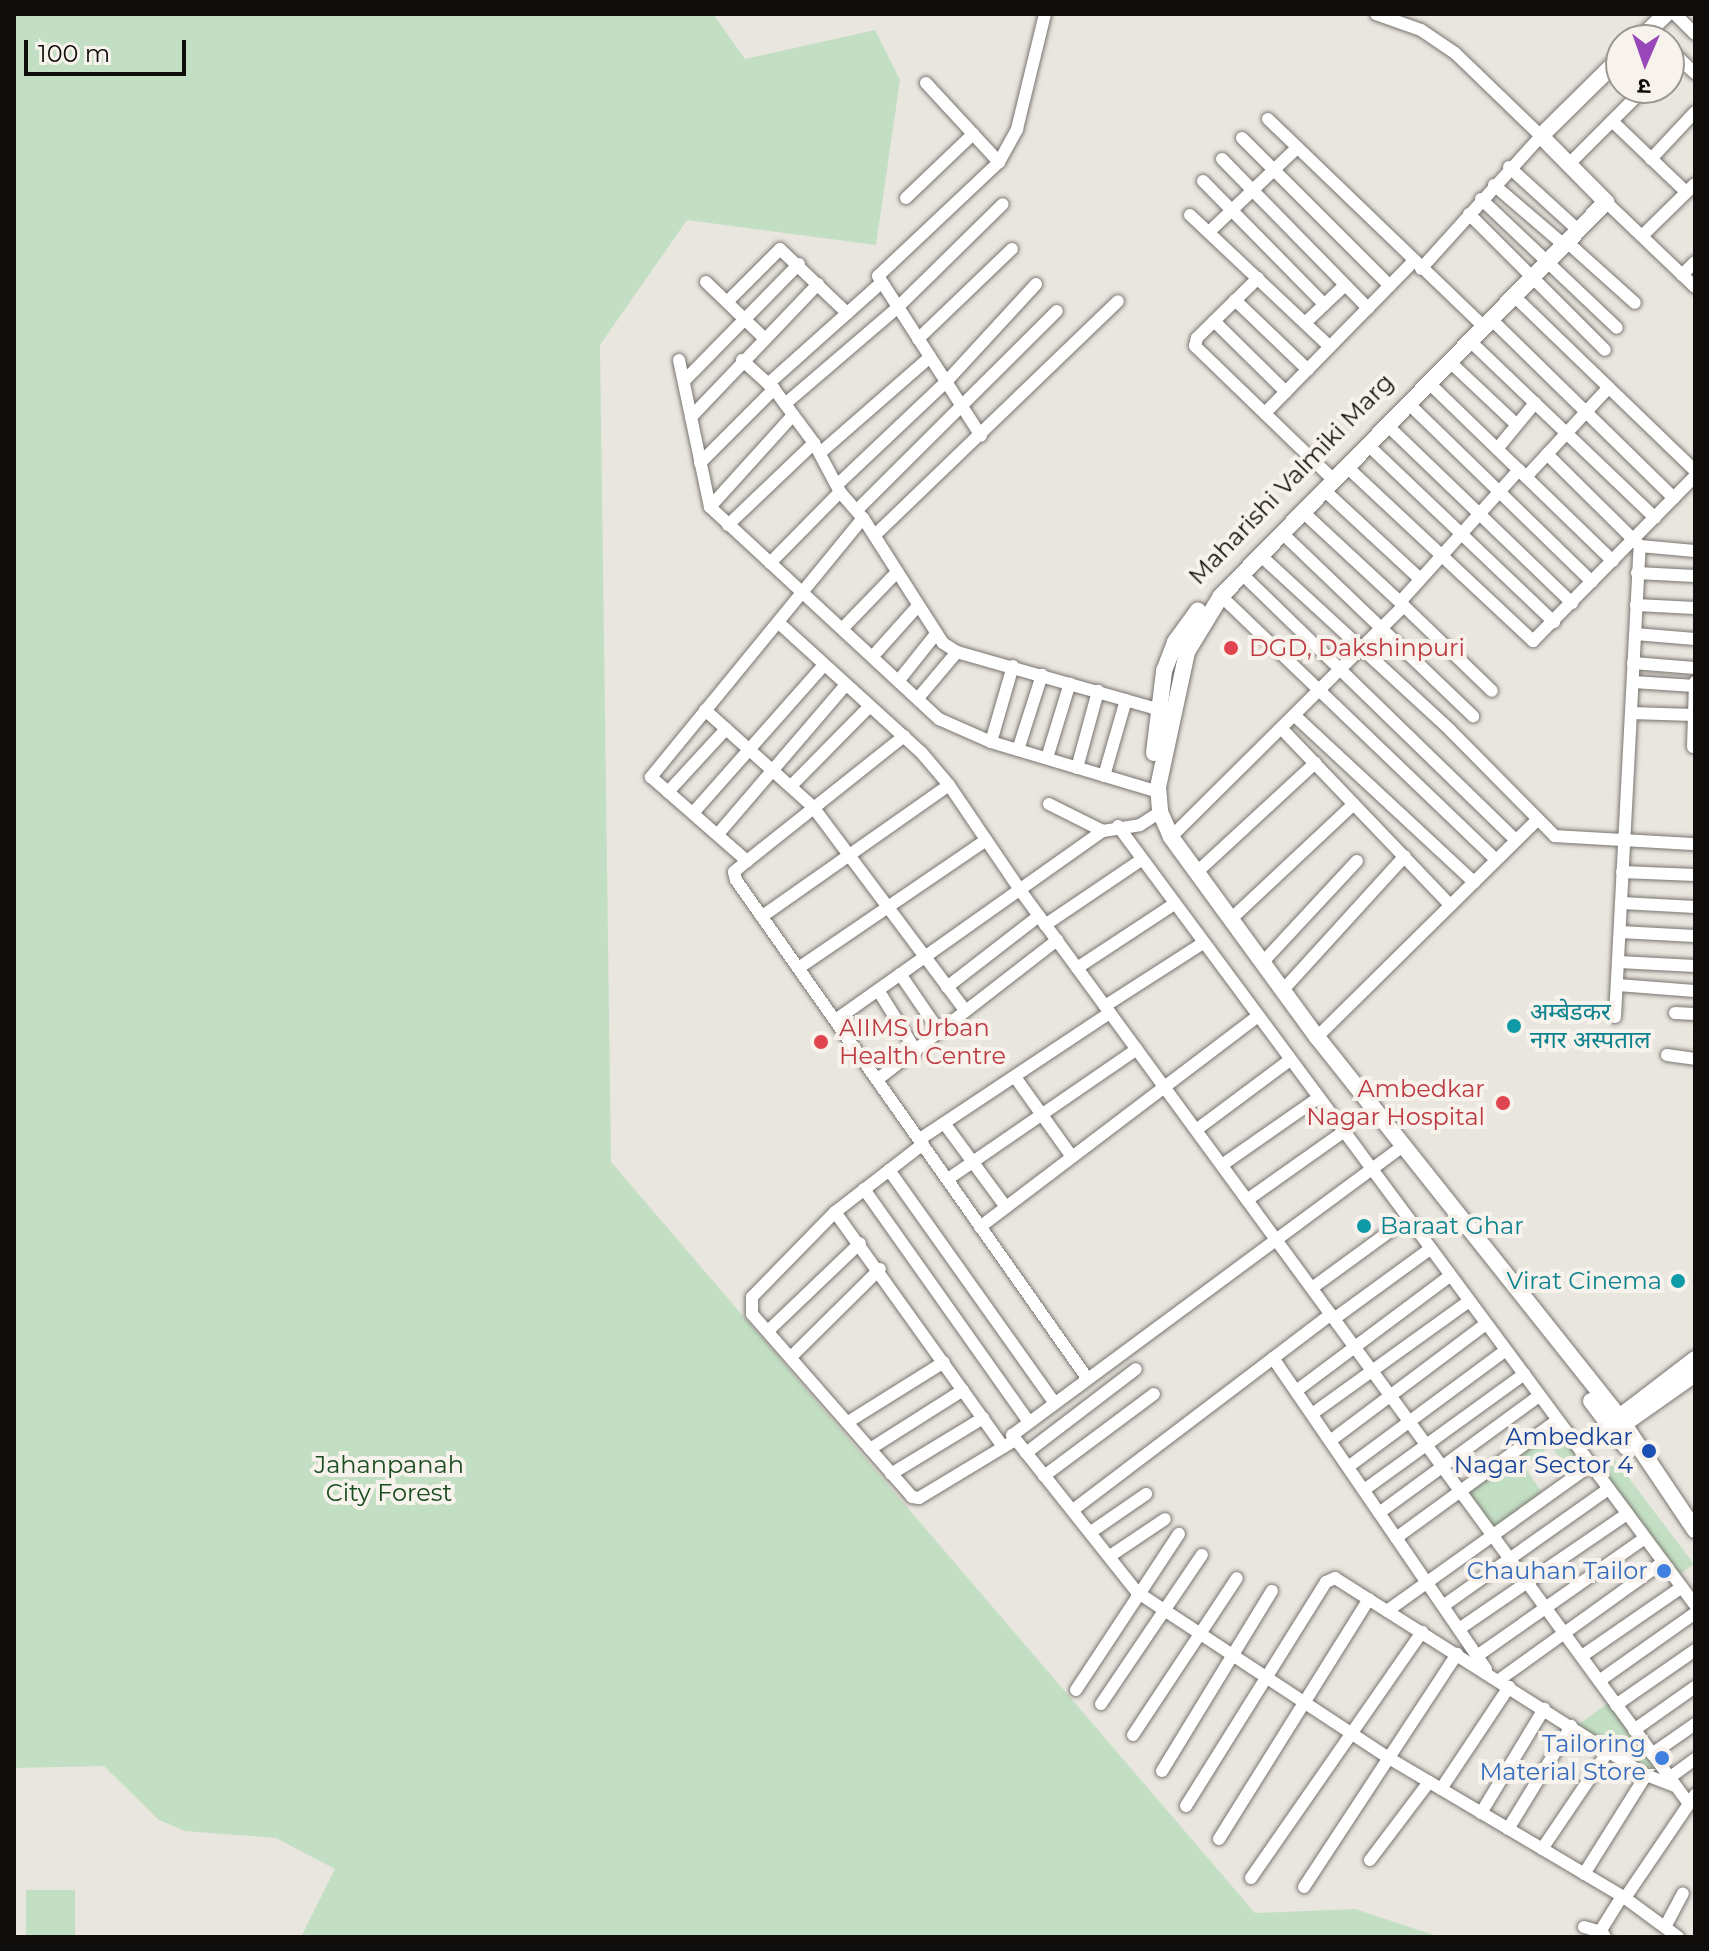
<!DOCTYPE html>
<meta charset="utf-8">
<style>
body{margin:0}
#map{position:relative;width:1709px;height:1951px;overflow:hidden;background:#e9e5df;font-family:Montserrat,"Noto Sans Devanagari",sans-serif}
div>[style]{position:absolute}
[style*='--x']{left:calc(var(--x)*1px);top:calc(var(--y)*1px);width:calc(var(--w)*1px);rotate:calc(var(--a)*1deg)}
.green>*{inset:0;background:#c3dfc3;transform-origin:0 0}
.roads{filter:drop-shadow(0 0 2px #79746f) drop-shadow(0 0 2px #79746f)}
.minor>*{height:12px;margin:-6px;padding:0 6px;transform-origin:6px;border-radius:6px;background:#fff}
.tertiary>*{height:16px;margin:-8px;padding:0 8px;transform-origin:8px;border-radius:8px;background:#fff}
.dots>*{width:22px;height:22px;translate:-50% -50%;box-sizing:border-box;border:4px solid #f7f2ec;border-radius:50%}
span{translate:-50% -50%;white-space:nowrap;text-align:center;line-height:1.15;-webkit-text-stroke:8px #f7f2ec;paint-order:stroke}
.street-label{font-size:24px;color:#100e0c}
.health-label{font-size:24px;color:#be3a42}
.left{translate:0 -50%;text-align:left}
.right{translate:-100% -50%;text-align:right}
.culture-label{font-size:24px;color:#0d838f}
.transit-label{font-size:24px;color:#164399}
.park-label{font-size:24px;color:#194c1e}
.shop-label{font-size:24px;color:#366cbe}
.frame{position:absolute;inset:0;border:16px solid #100e0c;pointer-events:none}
.north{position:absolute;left:1605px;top:24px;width:80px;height:80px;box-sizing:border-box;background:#f7f2ec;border:2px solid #9b9792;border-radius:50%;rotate:182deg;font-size:22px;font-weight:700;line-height:32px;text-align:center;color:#100e0c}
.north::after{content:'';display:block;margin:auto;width:28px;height:36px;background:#9747b7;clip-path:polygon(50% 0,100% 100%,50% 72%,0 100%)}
.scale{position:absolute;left:24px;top:40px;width:162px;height:36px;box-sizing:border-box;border:4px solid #100e0c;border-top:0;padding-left:10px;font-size:24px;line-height:28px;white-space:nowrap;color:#100e0c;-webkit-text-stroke:6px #f7f2ec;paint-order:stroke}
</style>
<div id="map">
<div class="green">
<i style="clip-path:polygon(14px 14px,713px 14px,745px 59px,875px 30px,900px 80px,876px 245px,687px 220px,600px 345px,611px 1162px,1255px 1913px,1355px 1909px,1440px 1937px,301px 1937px,335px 1869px,276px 1838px,185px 1831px,159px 1820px,104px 1766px,14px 1768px)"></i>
<i style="clip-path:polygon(1557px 1424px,1588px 1465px,1573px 1476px,1551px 1446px,1524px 1466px,1545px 1497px,1496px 1534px,1464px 1491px)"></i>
<i style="left:1613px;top:1457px;width:134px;height:21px;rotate:53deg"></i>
<i style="clip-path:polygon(1610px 1702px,1668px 1782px,1576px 1726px)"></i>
<i style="left:26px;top:1890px;width:49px;height:47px"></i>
</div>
<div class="roads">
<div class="minor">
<i style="--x:1376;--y:14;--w:48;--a:19.6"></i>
<i style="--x:1421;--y:30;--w:41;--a:34.1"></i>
<i style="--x:1455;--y:53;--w:120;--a:44"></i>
<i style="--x:1541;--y:136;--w:179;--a:132.1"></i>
<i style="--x:1675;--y:14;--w:28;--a:45"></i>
<i style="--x:1669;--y:49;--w:35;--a:43"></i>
<i style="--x:926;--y:83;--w:108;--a:47.3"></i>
<i style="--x:999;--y:162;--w:166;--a:136.7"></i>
<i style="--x:878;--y:276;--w:190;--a:57.2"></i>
<i style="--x:1268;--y:119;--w:300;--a:43.9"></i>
<i style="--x:1612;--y:121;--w:103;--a:43.8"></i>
<i style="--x:1242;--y:138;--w:209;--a:45"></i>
<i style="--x:1222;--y:159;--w:209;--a:45.6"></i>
<i style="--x:1651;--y:159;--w:64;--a:-46.9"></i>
<i style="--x:999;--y:162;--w:38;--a:-61"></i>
<i style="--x:1017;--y:129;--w:118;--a:-76.3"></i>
<i style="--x:1569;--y:164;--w:107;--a:-45"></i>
<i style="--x:1509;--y:167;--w:93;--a:42.4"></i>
<i style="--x:1203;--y:181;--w:173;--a:45.5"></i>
<i style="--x:1494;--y:185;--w:92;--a:40.6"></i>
<i style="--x:906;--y:198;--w:93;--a:-43.7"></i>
<i style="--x:1481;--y:199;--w:187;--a:43.5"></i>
<i style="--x:1606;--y:202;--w:123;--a:43.7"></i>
<i style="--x:1469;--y:214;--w:192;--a:45"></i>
<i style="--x:1190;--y:215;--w:192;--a:43.3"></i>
<i style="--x:1209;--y:232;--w:122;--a:-43.7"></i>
<i style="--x:1642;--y:236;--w:74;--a:-44.5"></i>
<i style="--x:1567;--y:242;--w:91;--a:41.9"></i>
<i style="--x:1682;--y:275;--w:18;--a:-45"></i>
<i style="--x:1258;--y:278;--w:86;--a:135.5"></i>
<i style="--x:1197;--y:338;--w:8;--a:104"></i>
<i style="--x:1195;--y:346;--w:193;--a:44"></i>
<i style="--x:706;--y:282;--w:81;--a:44"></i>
<i style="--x:1514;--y:296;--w:252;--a:44"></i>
<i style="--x:1235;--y:300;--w:101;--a:43.8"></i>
<i style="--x:727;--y:302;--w:75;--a:-45"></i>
<i style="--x:780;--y:249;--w:93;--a:43.7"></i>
<i style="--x:1491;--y:319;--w:256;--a:44.4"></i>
<i style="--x:1214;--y:321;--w:101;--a:44.6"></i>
<i style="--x:1305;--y:323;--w:55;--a:-43.5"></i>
<i style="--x:918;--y:339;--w:130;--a:-43.8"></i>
<i style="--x:1470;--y:341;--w:256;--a:43.7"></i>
<i style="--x:679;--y:360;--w:150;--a:78.1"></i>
<i style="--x:710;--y:507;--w:312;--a:42.8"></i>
<i style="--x:939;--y:719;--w:57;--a:23.9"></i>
<i style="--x:991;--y:742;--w:168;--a:16.6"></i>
<i style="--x:742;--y:360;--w:43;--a:42.2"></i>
<i style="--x:774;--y:389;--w:67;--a:53.5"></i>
<i style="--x:814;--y:443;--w:55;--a:62"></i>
<i style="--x:840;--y:492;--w:35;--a:49"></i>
<i style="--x:863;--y:518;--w:148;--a:57.4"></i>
<i style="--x:943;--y:643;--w:17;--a:33"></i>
<i style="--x:957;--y:652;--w:211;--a:15.9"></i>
<i style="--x:1450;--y:362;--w:91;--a:43.2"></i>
<i style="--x:684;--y:381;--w:164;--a:-45.5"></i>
<i style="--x:1429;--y:383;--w:256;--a:44.1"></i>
<i style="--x:768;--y:384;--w:152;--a:-41.8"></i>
<i style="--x:785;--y:404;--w:148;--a:-40.6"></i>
<i style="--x:897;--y:308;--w:148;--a:-44.5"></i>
<i style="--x:1409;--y:404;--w:255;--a:44.2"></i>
<i style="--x:1265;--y:413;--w:210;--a:-45.6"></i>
<i style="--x:691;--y:417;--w:184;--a:-46.3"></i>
<i style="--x:1387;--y:425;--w:257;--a:43.9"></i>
<i style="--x:1368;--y:445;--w:257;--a:43.6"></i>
<i style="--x:1497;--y:449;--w:60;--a:-50.4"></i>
<i style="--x:820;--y:453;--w:146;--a:-41.1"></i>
<i style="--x:1547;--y:454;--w:131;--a:44.7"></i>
<i style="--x:1640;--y:546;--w:55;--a:5.2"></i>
<i style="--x:700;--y:463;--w:105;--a:-45"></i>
<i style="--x:1347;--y:467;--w:255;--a:43.1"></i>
<i style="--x:1533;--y:641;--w:231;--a:-45.5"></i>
<i style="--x:1526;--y:477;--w:122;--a:-47.3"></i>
<i style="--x:837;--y:485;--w:150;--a:-43.4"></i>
<i style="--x:946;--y:382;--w:133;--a:-47.4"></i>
<i style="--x:1324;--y:490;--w:131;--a:42.8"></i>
<i style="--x:710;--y:507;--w:124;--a:-47.9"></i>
<i style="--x:857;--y:510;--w:282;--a:-44.9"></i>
<i style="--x:1303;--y:512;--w:137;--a:42.9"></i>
<i style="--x:863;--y:518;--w:335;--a:129.3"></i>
<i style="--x:651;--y:777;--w:128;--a:41.2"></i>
<i style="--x:747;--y:861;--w:17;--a:140"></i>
<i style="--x:734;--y:872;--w:8;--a:76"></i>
<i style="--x:736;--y:880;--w:609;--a:54.82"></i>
<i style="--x:728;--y:525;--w:119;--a:-43.6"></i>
<i style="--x:1282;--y:533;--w:265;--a:43.8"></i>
<i style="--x:875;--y:535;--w:337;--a:-43.9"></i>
<i style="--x:1260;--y:555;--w:258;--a:42.6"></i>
<i style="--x:1450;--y:730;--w:149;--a:45.3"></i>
<i style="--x:1555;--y:836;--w:140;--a:3.3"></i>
<i style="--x:770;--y:563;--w:100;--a:-45.4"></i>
<i style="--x:1637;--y:573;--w:58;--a:3"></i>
<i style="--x:1242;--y:574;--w:382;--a:44.2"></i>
<i style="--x:1221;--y:596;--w:381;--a:43.8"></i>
<i style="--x:1400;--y:602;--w:178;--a:-48"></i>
<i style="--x:1636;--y:605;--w:59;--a:2.9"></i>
<i style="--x:779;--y:623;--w:192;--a:42.3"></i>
<i style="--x:921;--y:752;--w:43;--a:49.7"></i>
<i style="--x:949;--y:785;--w:127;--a:55.9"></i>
<i style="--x:1020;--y:890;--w:1129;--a:53.79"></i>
<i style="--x:843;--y:628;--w:78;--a:-46"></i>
<i style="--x:1635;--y:634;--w:60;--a:4.8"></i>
<i style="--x:874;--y:655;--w:64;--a:-48.1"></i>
<i style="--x:1633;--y:663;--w:62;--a:4.6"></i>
<i style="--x:900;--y:679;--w:56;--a:-51.5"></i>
<i style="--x:1633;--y:682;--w:62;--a:3.7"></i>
<i style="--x:919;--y:697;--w:59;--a:-49.8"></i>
<i style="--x:705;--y:710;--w:145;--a:41.9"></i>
<i style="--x:813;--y:807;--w:252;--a:53.2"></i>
<i style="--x:1631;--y:713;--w:63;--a:1.8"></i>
<i style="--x:1294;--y:715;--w:246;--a:42.9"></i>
<i style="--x:1281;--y:728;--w:245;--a:46.3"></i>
<i style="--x:991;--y:742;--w:79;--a:-73.9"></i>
<i style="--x:1693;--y:747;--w:65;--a:-88.2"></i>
<i style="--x:1018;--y:750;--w:79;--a:-72.3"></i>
<i style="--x:1047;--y:758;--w:78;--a:-73"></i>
<i style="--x:1077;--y:768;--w:80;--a:-74.7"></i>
<i style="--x:1104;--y:776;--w:79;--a:-73.9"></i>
<i style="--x:791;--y:786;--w:112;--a:-45.4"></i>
<i style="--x:668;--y:792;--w:86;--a:-47.4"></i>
<i style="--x:1049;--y:804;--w:60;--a:26.6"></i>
<i style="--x:693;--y:813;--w:195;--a:-48.5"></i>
<i style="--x:1118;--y:826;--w:969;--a:53.47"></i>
<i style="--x:718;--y:834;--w:195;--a:-49.4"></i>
<i style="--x:1171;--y:837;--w:328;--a:-44.8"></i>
<i style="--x:1404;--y:606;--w:122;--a:44"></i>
<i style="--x:747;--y:861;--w:201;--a:-38.5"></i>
<i style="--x:1197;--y:872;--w:161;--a:-42.7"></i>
<i style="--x:1622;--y:872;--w:73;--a:2.4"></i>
<i style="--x:1622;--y:903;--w:73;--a:3.1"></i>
<i style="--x:764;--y:915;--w:226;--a:-35.1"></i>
<i style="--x:1231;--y:919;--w:168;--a:-43.1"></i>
<i style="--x:1045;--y:925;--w:116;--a:-34.1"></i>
<i style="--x:1620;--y:932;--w:75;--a:3.1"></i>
<i style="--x:1263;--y:962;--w:138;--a:-47.1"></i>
<i style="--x:1619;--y:962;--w:76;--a:3"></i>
<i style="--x:800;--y:967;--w:225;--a:-34.3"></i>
<i style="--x:1077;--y:968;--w:116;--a:-33.4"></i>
<i style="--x:900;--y:974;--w:69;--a:55.6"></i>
<i style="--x:1618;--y:985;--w:77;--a:4.5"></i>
<i style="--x:947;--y:987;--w:116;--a:-37.7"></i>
<i style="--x:878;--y:990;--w:72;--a:58.1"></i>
<i style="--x:1283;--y:990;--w:181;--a:-47.7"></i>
<i style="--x:1105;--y:1006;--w:117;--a:-32.7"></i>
<i style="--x:1675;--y:1013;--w:20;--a:3"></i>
<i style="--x:1615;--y:1017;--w:472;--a:-87"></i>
<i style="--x:837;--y:1019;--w:326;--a:-35.3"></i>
<i style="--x:1103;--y:831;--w:37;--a:-9"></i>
<i style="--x:1140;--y:825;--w:24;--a:-33"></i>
<i style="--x:1317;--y:1037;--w:310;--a:-44.6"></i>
<i style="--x:1667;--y:1055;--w:28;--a:8"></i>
<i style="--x:1015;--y:1077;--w:98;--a:54.5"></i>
<i style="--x:878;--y:1079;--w:227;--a:-37.8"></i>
<i style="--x:944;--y:1123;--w:104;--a:53.6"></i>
<i style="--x:1196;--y:1130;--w:117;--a:-36.7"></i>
<i style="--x:920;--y:1139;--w:228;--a:-33.6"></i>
<i style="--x:923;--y:1144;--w:111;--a:142.3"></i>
<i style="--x:835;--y:1212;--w:289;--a:54.4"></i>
<i style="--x:1403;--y:1146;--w:486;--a:143.5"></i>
<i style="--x:1012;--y:1435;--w:201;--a:51.5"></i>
<i style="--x:1137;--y:1592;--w:300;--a:33.4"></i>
<i style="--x:1387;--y:1757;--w:277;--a:30.6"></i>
<i style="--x:1625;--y:1898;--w:66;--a:36.3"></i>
<i style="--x:1222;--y:1165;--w:117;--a:-34.9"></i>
<i style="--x:889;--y:1170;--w:285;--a:54.6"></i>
<i style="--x:948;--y:1179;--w:229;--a:-34.5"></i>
<i style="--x:864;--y:1189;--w:284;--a:54.7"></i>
<i style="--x:1247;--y:1200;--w:118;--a:-35.3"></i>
<i style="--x:835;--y:1212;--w:119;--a:134.3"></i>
<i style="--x:752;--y:1297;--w:17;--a:90"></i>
<i style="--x:752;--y:1314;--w:243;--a:48.8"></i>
<i style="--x:912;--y:1497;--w:7;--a:8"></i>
<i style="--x:919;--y:1498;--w:112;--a:-31.1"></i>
<i style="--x:980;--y:1227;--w:349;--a:-37.2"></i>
<i style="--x:1312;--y:1288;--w:119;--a:-36.1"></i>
<i style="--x:1334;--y:1319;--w:119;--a:-36.1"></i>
<i style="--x:768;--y:1331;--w:127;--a:-43.7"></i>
<i style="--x:791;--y:1357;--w:125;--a:-44.7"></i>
<i style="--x:1273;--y:1358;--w:377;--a:55.6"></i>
<i style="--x:1296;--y:1391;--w:192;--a:-36.8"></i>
<i style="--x:1312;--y:1414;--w:193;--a:-35.7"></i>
<i style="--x:848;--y:1422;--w:113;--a:-32"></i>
<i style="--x:1330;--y:1441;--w:195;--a:-36.9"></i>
<i style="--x:870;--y:1449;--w:110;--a:-32.4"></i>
<i style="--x:1026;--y:1453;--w:138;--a:-37.4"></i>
<i style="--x:1348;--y:1467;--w:195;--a:-36.5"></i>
<i style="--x:891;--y:1474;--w:108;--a:-31.3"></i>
<i style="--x:1044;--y:1476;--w:137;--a:-36.7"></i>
<i style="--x:1364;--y:1490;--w:198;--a:-35.9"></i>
<i style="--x:1073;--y:1510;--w:324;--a:-37.2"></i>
<i style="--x:1379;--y:1513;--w:198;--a:-36.2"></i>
<i style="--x:1091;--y:1532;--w:67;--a:-34.6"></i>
<i style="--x:1396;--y:1538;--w:200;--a:-36.1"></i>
<i style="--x:1110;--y:1556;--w:66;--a:-33.9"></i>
<i style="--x:1443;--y:1606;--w:202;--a:-35.3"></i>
<i style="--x:1387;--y:1611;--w:251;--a:-35.6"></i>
<i style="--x:1459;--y:1629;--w:204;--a:-34.4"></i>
<i style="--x:1477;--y:1656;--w:205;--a:-35.1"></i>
<i style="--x:1582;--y:1656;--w:121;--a:-34.6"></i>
<i style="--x:1499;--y:1680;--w:202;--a:-35.7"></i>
<i style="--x:1599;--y:1681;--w:118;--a:-35.3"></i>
<i style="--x:1076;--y:1690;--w:187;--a:-56.6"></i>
<i style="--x:1101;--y:1704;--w:180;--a:-55.9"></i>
<i style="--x:1616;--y:1705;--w:96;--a:-34.8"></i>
<i style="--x:1634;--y:1730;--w:75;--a:-35.2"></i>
<i style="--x:1133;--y:1735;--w:188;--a:-56.5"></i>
<i style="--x:1652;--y:1754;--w:52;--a:-34.9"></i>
<i style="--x:1162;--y:1771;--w:211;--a:-58.6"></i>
<i style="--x:1669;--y:1778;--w:32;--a:-36"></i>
<i style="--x:1441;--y:1789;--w:123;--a:-56.3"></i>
<i style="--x:1186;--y:1806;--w:264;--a:-58"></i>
<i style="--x:1326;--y:1582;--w:10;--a:-24"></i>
<i style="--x:1335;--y:1578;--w:368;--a:32.4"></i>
<i style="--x:1646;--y:1775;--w:30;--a:21"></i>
<i style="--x:1481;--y:1813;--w:122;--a:-58.8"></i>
<i style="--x:1508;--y:1829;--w:121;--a:-58.5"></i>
<i style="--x:1219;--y:1839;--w:283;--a:-58"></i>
<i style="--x:1542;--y:1849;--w:120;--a:-55.9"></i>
<i style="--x:1370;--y:1860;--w:98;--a:-52.9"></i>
<i style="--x:1584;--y:1874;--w:117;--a:-57.9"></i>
<i style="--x:1251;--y:1878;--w:300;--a:-55.2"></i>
<i style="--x:1304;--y:1887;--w:279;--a:-56.7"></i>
<i style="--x:1625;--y:1898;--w:125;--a:-55.8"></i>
<i style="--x:1584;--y:1927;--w:18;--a:16"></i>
<i style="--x:1665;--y:1927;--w:38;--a:-62"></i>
<i style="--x:1605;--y:1937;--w:8;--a:-120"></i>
<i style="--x:1601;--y:1930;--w:39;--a:-58"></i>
</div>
<div class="tertiary">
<i style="--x:1639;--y:40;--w:37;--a:-44"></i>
<i style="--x:1621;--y:57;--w:112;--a:135.4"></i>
<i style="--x:1541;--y:136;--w:93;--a:45.4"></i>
<i style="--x:1606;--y:202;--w:551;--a:134.34"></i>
<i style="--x:1221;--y:596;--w:66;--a:121.3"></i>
<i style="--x:1187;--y:652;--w:138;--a:102.1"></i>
<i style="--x:1158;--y:787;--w:25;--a:85"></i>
<i style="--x:1160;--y:812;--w:27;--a:66"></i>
<i style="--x:1171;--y:837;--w:248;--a:53.9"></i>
<i style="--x:1317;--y:1037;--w:482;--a:51.5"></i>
<i style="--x:1617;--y:1414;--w:140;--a:56.1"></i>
<i style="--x:1154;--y:753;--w:83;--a:-83"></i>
<i style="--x:1164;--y:671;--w:31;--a:-69"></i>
<i style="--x:1175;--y:642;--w:39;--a:-54"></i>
<i style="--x:1591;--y:1401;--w:58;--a:52.7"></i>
<i style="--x:1614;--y:1421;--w:102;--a:-37.4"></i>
<i style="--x:1613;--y:1426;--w:11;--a:-10"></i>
<i style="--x:1624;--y:1424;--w:87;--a:-35.2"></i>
</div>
</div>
<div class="dots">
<i style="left:1231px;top:648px;background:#e0444e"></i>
<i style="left:1514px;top:1026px;background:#0f9aa8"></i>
<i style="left:821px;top:1042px;background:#e0444e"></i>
<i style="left:1503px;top:1103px;background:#e0444e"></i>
<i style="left:1364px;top:1226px;background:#0f9aa8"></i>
<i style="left:1678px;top:1281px;background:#0f9aa8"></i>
<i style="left:1649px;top:1451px;background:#1a4fb4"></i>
<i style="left:1664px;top:1571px;background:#3f7fe0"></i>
<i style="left:1662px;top:1758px;background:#3f7fe0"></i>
</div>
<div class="street-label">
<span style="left:1291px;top:479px;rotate:-46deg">Maharishi Valmiki Marg</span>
</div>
<div class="health-label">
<span class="left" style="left:1249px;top:648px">DGD, Dakshinpuri</span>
<span class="left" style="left:839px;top:1042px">AIIMS Urban<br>Health Centre</span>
<span class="right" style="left:1485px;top:1103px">Ambedkar<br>Nagar Hospital</span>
</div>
<div class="culture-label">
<span class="left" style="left:1530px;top:1026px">अम्बेडकर<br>नगर अस्पताल</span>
<span class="left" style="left:1380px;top:1226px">Baraat Ghar</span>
<span class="right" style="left:1662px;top:1281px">Virat Cinema</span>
</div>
<div class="transit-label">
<span class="right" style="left:1633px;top:1451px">Ambedkar<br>Nagar Sector 4</span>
</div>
<div class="park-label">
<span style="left:389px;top:1479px">Jahanpanah<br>City Forest</span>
</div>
<div class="shop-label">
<span class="right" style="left:1648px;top:1571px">Chauhan Tailor</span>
<span class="right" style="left:1646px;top:1758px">Tailoring<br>Material Store</span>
</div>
<div class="frame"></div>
<div class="north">उ</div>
<div class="scale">100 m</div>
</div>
